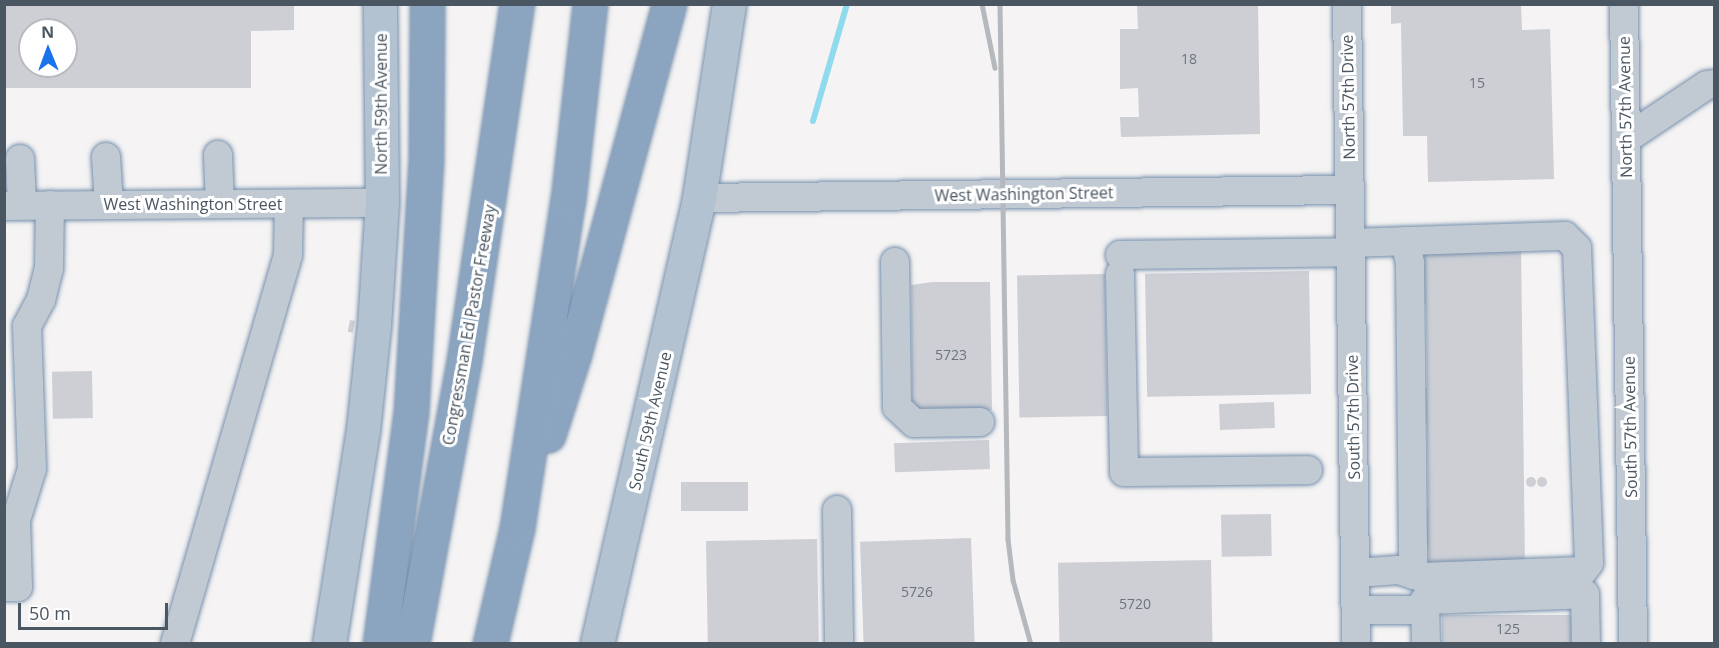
<!DOCTYPE html>
<style>
body{margin:0}
#map{position:relative;width:1719px;height:648px;overflow:hidden;background:#f5f3f3;font-family:"Open Sans",sans-serif}
div>[style]{position:absolute}
[style*='--x']{left:calc(var(--x)*1px);top:calc(var(--y)*1px);width:calc(var(--w)*1px);rotate:calc(var(--a)*1deg)}
.stream>*{height:6px;margin:-3px;padding:0 3px;transform-origin:3px;border-radius:3px;background:#90daee}
.building>*{inset:0;background:#cdcfd5;transform-origin:0 0}
.round{border-radius:50%}
.roads{filter:drop-shadow(0 0 2px #7690ad) drop-shadow(0 0 2px #7690ad)}
.minor>*{height:28px;margin:-14px;padding:0 14px;transform-origin:14px;border-radius:14px;background:#c1cad2}
.major>*{height:33px;margin:-16.5px;padding:0 16.5px;transform-origin:16.5px;border-radius:16.5px;background:#b3c2d1}
.highway>*{height:33px;margin:-16.5px;padding:0 16.5px;transform-origin:16.5px;border-radius:16.5px;background:#8ba5c1}
.rail>*{height:4.5px;margin:-2.25px;padding:0 2.25px;transform-origin:2.25px;border-radius:2.25px;background:#b5b8bd}
span{translate:-50% -50%;white-space:nowrap;text-align:center;line-height:1.15;-webkit-text-stroke:6px #fff;paint-order:stroke}
.number-label{font-size:14px;color:#6b747e}
.number-label span{-webkit-text-stroke-width:0}
.street-label{font-size:16px;color:#4a5661}
.frame{position:absolute;inset:0;border:6px solid #4a5661;pointer-events:none}
.north{position:absolute;left:18px;top:18px;width:60px;height:60px;box-sizing:border-box;background:#fff;border:2px solid #b7bbc0;border-radius:50%;rotate:359deg;font-size:16px;font-weight:700;line-height:24px;text-align:center;color:#4a5661}
.north::after{content:'';display:block;margin:auto;width:21px;height:27px;background:#1a73e8;clip-path:polygon(50% 0,100% 100%,50% 72%,0 100%)}
.scale{position:absolute;left:18px;top:603px;width:150px;height:27px;box-sizing:border-box;border:3px solid #4a5661;border-top:0;padding-left:8px;font-size:18px;line-height:21px;white-space:nowrap;color:#4a5661;-webkit-text-stroke:4px #fff;paint-order:stroke}
</style>
<div id="map">
<div class="stream">
<i style="--x:813;--y:121;--w:122;--a:-73.8"></i>
</div>
<div class="building">
<i style="clip-path:polygon(evenodd,4px 4px,294px 4px,294px 30px,251px 31px,251px 88px,4px 88px,4px 4px,30px 30px,66px 30px,66px 66px,30px 66px,30px 30px)"></i>
<i style="clip-path:polygon(1137px 4px,1258px 4px,1260px 134px,1121px 137px,1120px 117px,1139px 117px,1138px 88px,1120px 89px,1120px 29px,1138px 29px)"></i>
<i style="clip-path:polygon(1391px 4px,1521px 4px,1522px 30px,1550px 29px,1554px 179px,1428px 182px,1427px 136px,1403px 136px,1401px 23px,1391px 24px)"></i>
<i style="clip-path:polygon(1521px 245px,1525px 566px,1429px 563px,1428px 545px,1423px 544px,1423px 509px,1428px 509px,1427px 424px,1421px 424px,1421px 388px,1427px 388px,1426px 304px,1420px 304px,1419px 269px,1424px 268px,1424px 252px)"></i>
<i style="left:1309px;top:271px;width:123px;height:164px;rotate:89deg"></i>
<i style="left:1105px;top:274px;width:142px;height:88px;rotate:89deg"></i>
<i style="clip-path:polygon(932px 282px,990px 282px,992px 410px,912px 411px,911px 285px)"></i>
<i style="left:350px;top:320px;width:5px;height:12px;rotate:11deg"></i>
<i style="left:92px;top:371px;width:47px;height:40px;rotate:89deg"></i>
<i style="left:1274px;top:402px;width:26px;height:55px;rotate:88deg"></i>
<i style="left:989px;top:440px;width:29px;height:95px;rotate:88deg"></i>
<i class="round" style="left:1537px;top:477px;width:10px;height:10px"></i>
<i class="round" style="left:1526px;top:477px;width:10px;height:10px"></i>
<i style="left:681px;top:482px;width:67px;height:29px"></i>
<i style="left:1271px;top:514px;width:42px;height:50px;rotate:89deg"></i>
<i style="left:971px;top:538px;width:106px;height:111px;rotate:88deg"></i>
<i style="left:817px;top:539px;width:105px;height:111px;rotate:89deg"></i>
<i style="left:1211px;top:560px;width:84px;height:153px;rotate:89deg"></i>
<i style="left:1442px;top:615px;width:131px;height:29px"></i>
</div>
<div class="roads">
<div class="minor">
<i style="--x:1347;--y:4;--w:640;--a:89.19"></i>
<i style="--x:1624;--y:4;--w:640;--a:89.19"></i>
<i style="--x:1626;--y:139;--w:97;--a:-33.7"></i>
<i style="--x:1707;--y:85;--w:7;--a:-8"></i>
<i style="--x:218;--y:155;--w:49;--a:87.7"></i>
<i style="--x:106;--y:157;--w:48;--a:86.4"></i>
<i style="--x:20;--y:159;--w:46;--a:87.5"></i>
<i style="--x:699;--y:198;--w:650;--a:-0.71"></i>
<i style="--x:4;--y:206;--w:378;--a:-0.5"></i>
<i style="--x:1405;--y:241;--w:23;--a:77"></i>
<i style="--x:1410;--y:263;--w:312;--a:89.4"></i>
<i style="--x:1350;--y:243;--w:215;--a:-1.9"></i>
<i style="--x:1565;--y:236;--w:17;--a:45"></i>
<i style="--x:1577;--y:248;--w:315;--a:87.8"></i>
<i style="--x:1589;--y:563;--w:10;--a:127"></i>
<i style="--x:1583;--y:571;--w:162;--a:177.9"></i>
<i style="--x:1421;--y:577;--w:24;--a:-163"></i>
<i style="--x:1398;--y:570;--w:43;--a:176"></i>
<i style="--x:1120;--y:255;--w:231;--a:-0.7"></i>
<i style="--x:895;--y:262;--w:145;--a:89.2"></i>
<i style="--x:897;--y:407;--w:23;--a:43"></i>
<i style="--x:914;--y:423;--w:66;--a:-0.9"></i>
<i style="--x:1120;--y:274;--w:198;--a:88.8"></i>
<i style="--x:1124;--y:472;--w:184;--a:-0.6"></i>
<i style="--x:837;--y:510;--w:134;--a:89.1"></i>
<i style="--x:4;--y:587;--w:14;--a:0"></i>
<i style="--x:18;--y:587;--w:67;--a:-91.7"></i>
<i style="--x:16;--y:520;--w:53;--a:-72.6"></i>
<i style="--x:32;--y:469;--w:143;--a:-92"></i>
<i style="--x:27;--y:326;--w:30;--a:-62"></i>
<i style="--x:41;--y:300;--w:33;--a:-76"></i>
<i style="--x:49;--y:268;--w:63;--a:-89.1"></i>
<i style="--x:1425;--y:600;--w:44;--a:88.7"></i>
<i style="--x:1356;--y:610;--w:62;--a:0"></i>
<i style="--x:1418;--y:610;--w:12;--a:-55"></i>
<i style="--x:1425;--y:600;--w:160;--a:-2.1"></i>
<i style="--x:1585;--y:594;--w:50;--a:88.9"></i>
<i style="--x:175;--y:644;--w:405;--a:-73.8"></i>
<i style="--x:288;--y:255;--w:51;--a:-88.9"></i>
</div>
<div class="major">
<i style="--x:329;--y:644;--w:217;--a:-81"></i>
<i style="--x:363;--y:430;--w:105;--a:-84"></i>
<i style="--x:374;--y:326;--w:123;--a:-86.3"></i>
<i style="--x:382;--y:203;--w:199;--a:-90.6"></i>
<i style="--x:597;--y:644;--w:458;--a:-77.1"></i>
<i style="--x:699;--y:198;--w:196;--a:-81.2"></i>
</div>
<div class="highway">
<i style="--x:548;--y:435;--w:85;--a:-72.2"></i>
<i style="--x:574;--y:354;--w:363;--a:-74.8"></i>
<i style="--x:380;--y:644;--w:234;--a:-82.4"></i>
<i style="--x:411;--y:412;--w:251;--a:-86.6"></i>
<i style="--x:426;--y:161;--w:157;--a:-89.6"></i>
<i style="--x:412;--y:644;--w:288;--a:-79.6"></i>
<i style="--x:464;--y:361;--w:361;--a:-81.6"></i>
<i style="--x:490;--y:644;--w:119;--a:-76.9"></i>
<i style="--x:517;--y:528;--w:332;--a:-81.2"></i>
<i style="--x:568;--y:200;--w:197;--a:-83.6"></i>
</div>
</div>
<div class="rail">
<i style="--x:982;--y:4;--w:65;--a:78.5"></i>
<i style="--x:1000;--y:4;--w:535;--a:89.14"></i>
<i style="--x:1008;--y:539;--w:41;--a:83"></i>
<i style="--x:1013;--y:580;--w:66;--a:74.3"></i>
</div>
<div class="number-label">
<span style="left:1189px;top:59px">18</span>
<span style="left:1477px;top:83px">15</span>
<span style="left:951px;top:355px">5723</span>
<span style="left:917px;top:592px">5726</span>
<span style="left:1135px;top:604px">5720</span>
<span style="left:1508px;top:629px">125</span>
</div>
<div class="street-label">
<span style="left:1348px;top:97px;rotate:-91deg">North 57th Drive</span>
<span style="left:381px;top:104px;rotate:-90deg">North 59th Avenue</span>
<span style="left:1625px;top:107px;rotate:-91deg">North 57th Avenue</span>
<span style="left:1024px;top:194px;rotate:-1deg">West Washington Street</span>
<span style="left:193px;top:204px">West Washington Street</span>
<span style="left:469px;top:325px;rotate:-80deg">Congressman Ed Pastor Freeway</span>
<span style="left:1353px;top:417px;rotate:-91deg">South 57th Drive</span>
<span style="left:650px;top:421px;rotate:-77deg">South 59th Avenue</span>
<span style="left:1630px;top:427px;rotate:-91deg">South 57th Avenue</span>
</div>
<div class="frame"></div>
<div class="north">N</div>
<div class="scale">50 m</div>
</div>
